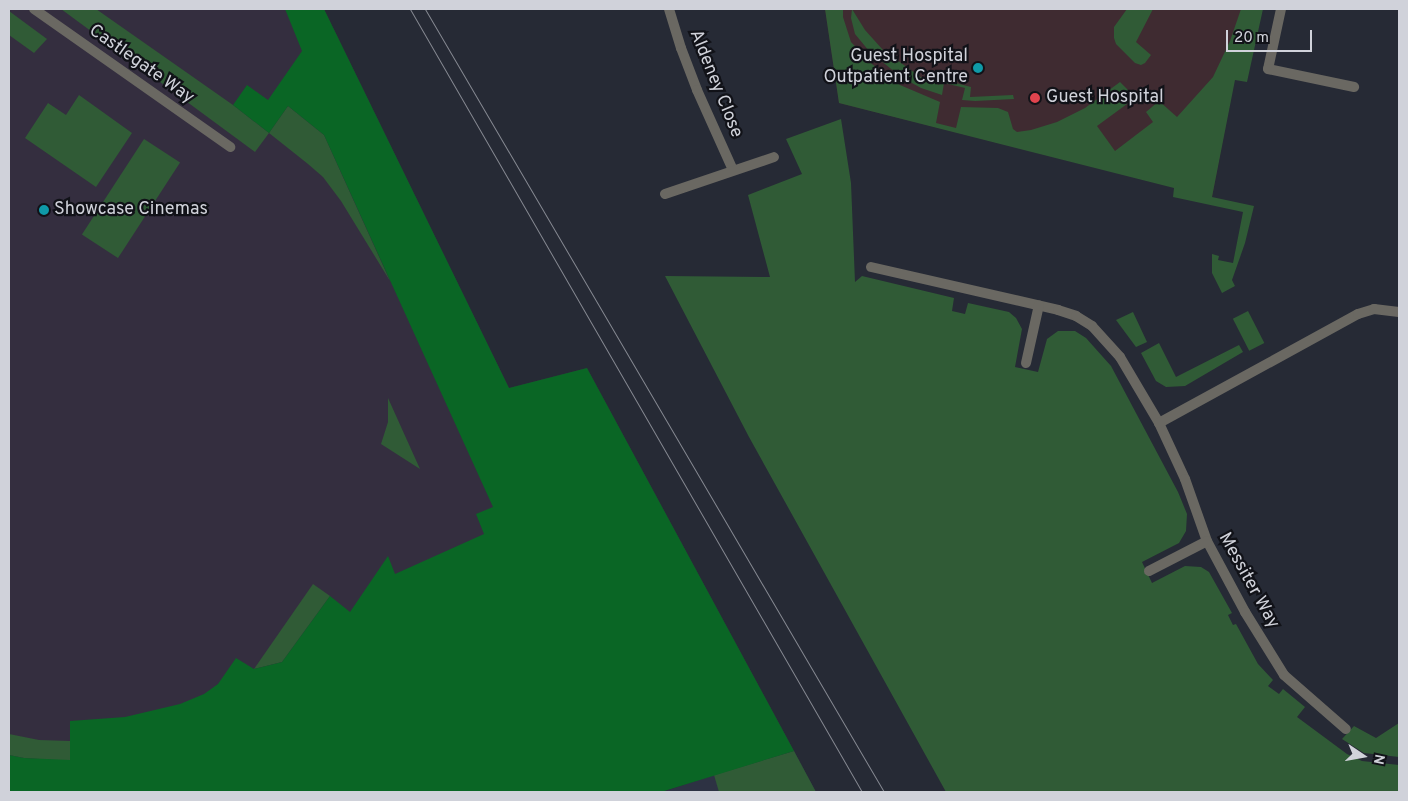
<!DOCTYPE html>
<style>
body{margin:0}
#map{position:relative;width:1408px;height:801px;overflow:hidden;background:#262a35;font-family:Overpass,sans-serif}
div>[style]{position:absolute}
[style*='--x']{left:calc(var(--x)*1px);top:calc(var(--y)*1px);width:calc(var(--w)*1px);rotate:calc(var(--a)*1deg)}
.commercial>*{inset:0;background:#342e3f}
.built>*{inset:0;background:#2d3243}
.medical>*{inset:0;background:#3f2b31}
.green>*{inset:0;background:#305b36;transform-origin:0 0}
.forest>*{inset:0;background:#0a6625}
.minor>*{height:10px;margin:-5px;padding:0 5px;transform-origin:5px;border-radius:5px;background:#6a6862}
.tram>*{height:1px;margin:-0.5px;padding:0 0.5px;transform-origin:0.5px;border-radius:0.5px;background:#858891}
.dots>*{width:14px;height:14px;translate:-50% -50%;box-sizing:border-box;border:2px solid #111218;border-radius:50%}
span{translate:-50% -50%;white-space:nowrap;text-align:center;line-height:1.15;-webkit-text-stroke:4.5px #111218;paint-order:stroke}
.poi-label{font-size:18px;color:#d0d2da}
.right{translate:-100% -50%;text-align:right}
.left{translate:0 -50%;text-align:left}
.street-label{font-size:18px;color:#d0d2da}
.frame{position:absolute;inset:0;border:10px solid #d0d2da;pointer-events:none}
.north{position:absolute;left:1338px;top:731px;width:50px;height:50px;-webkit-text-stroke:4px #111218;paint-order:stroke;rotate:102deg;font-size:14px;font-weight:700;line-height:20px;text-align:center;color:#d0d2da}
.north::after{content:'';display:block;margin:auto;width:18px;height:22px;background:#d0d2da;clip-path:polygon(50% 0,100% 100%,50% 72%,0 100%)}
.scale{position:absolute;left:1226px;top:30px;width:86px;height:22px;box-sizing:border-box;border:2px solid #d0d2da;border-top:0;padding-left:6px;font-size:15px;line-height:18px;white-space:nowrap;color:#d0d2da;-webkit-text-stroke:4px #111218;paint-order:stroke}
</style>
<div id="map">
<div class="commercial">
<i style="clip-path:polygon(9px 9px,324px 9px,509px 388px,587px 368px,794px 751px,661px 792px,9px 792px)"></i>
</div>
<div class="built">
<i style="clip-path:polygon(794px 751px,816px 792px,662px 792px,714px 775px)"></i>
</div>
<div class="medical">
<i style="clip-path:polygon(825px 9px,1248px 9px,1212px 197px,839px 103px)"></i>
</div>
<div class="green">
<i style="clip-path:polygon(61px 9px,96px 9px,233px 105px,269px 133px,288px 106px,324px 135px,390px 281px,341px 201px,323px 177px,308px 164px,269px 133px,255px 152px)"></i>
<i style="clip-path:polygon(825px 9px,843px 9px,843px 17px,851px 42px,872px 64px,900px 85px,940px 102px,936px 123px,956px 128px,961px 107px,998px 108px,1008px 112px,1013px 129px,1017px 132px,1031px 130px,1057px 122px,1085px 108px,1120px 82px,1128px 90px,1127px 104px,1097px 126px,1115px 151px,1153px 122px,1146px 112px,1159px 101px,1177px 117px,1213px 77px,1230px 41px,1241px 9px,1263px 9px,1247px 82px,1235px 80px,1212px 197px,1254px 206px,1245px 243px,1232px 280px,1235px 286px,1222px 293px,1212px 273px,1212px 254px,1219px 256px,1218px 260px,1233px 263px,1243px 212px,1173px 197px,1174px 188px,839px 103px)"></i>
<i style="clip-path:polygon(852px 9px,865px 30px,883px 50px,922px 78px,939px 85px,941px 79px,971px 87px,970px 97px,1013px 95px,1014px 99px,975px 101px,962px 100px,965px 88px,944px 83px,942px 95px,921px 88px,901px 77px,869px 51px,855px 34px,851px 18px)"></i>
<i style="clip-path:polygon(1127px 9px,1153px 9px,1136px 42px,1151px 55px,1145px 63px,1141px 65px,1135px 63px,1116px 44px,1114px 38px,1114px 27px)"></i>
<i style="clip-path:polygon(9px 11px,47px 39px,34px 53px,9px 35px)"></i>
<i style="clip-path:polygon(79px 95px,132px 133px,96px 187px,25px 138px,48px 103px,66px 115px)"></i>
<i style="clip-path:polygon(841px 119px,851px 183px,855px 282px,862px 276px,954px 298px,952px 311px,965px 314px,968px 303px,1009px 312px,1016px 318px,1022px 329px,1015px 367px,1038px 372px,1047px 339px,1058px 331px,1075px 331px,1086px 338px,1111px 366px,1178px 492px,1187px 514px,1186px 531px,1179px 543px,1142px 562px,1152px 583px,1185px 566px,1201px 567px,1209px 572px,1232px 613px,1228px 615px,1233px 625px,1236px 624px,1258px 664px,1273px 680px,1268px 686px,1279px 694px,1283px 689px,1305px 707px,1297px 717px,1347px 754px,1362px 761px,1399px 765px,1399px 792px,946px 792px,749px 437px,665px 276px,770px 277px,748px 195px,802px 174px,786px 139px)"></i>
<i style="left:144px;top:139px;width:43px;height:114px;rotate:33deg"></i>
<i style="left:1248px;top:311px;width:36px;height:17px;rotate:63deg"></i>
<i style="clip-path:polygon(1133px 312px,1147px 342px,1136px 347px,1116px 320px)"></i>
<i style="clip-path:polygon(1159px 343px,1176px 377px,1239px 345px,1243px 352px,1185px 386px,1166px 387px,1156px 381px,1141px 353px)"></i>
<i style="clip-path:polygon(388px 398px,420px 469px,381px 444px,388px 422px)"></i>
<i style="clip-path:polygon(313px 584px,330px 596px,282px 662px,254px 669px)"></i>
<i style="clip-path:polygon(1399px 723px,1399px 757px,1364px 753px,1342px 739px,1354px 726px,1376px 738px)"></i>
<i style="clip-path:polygon(9px 734px,39px 740px,70px 741px,70px 761px,24px 758px,9px 755px)"></i>
<i style="clip-path:polygon(794px 751px,816px 792px,719px 792px,714px 775px)"></i>
</div>
<div class="forest">
<i style="clip-path:polygon(285px 9px,324px 9px,509px 388px,587px 368px,794px 751px,661px 792px,9px 792px,9px 755px,24px 758px,70px 760px,70px 721px,125px 717px,180px 704px,204px 694px,218px 684px,236px 658px,254px 669px,282px 662px,330px 596px,350px 612px,388px 556px,395px 574px,484px 534px,476px 514px,493px 507px,324px 135px,288px 106px,269px 133px,233px 105px,247px 85px,268px 100px,302px 51px)"></i>
</div>
<div class="minor">
<i style="--x:34;--y:9;--w:240;--a:35.1"></i>
<i style="--x:669;--y:9;--w:41;--a:72.9"></i>
<i style="--x:681;--y:48;--w:45;--a:69.1"></i>
<i style="--x:697;--y:90;--w:88;--a:65.8"></i>
<i style="--x:1281;--y:9;--w:61;--a:102.2"></i>
<i style="--x:1268;--y:69;--w:88;--a:11.8"></i>
<i style="--x:665;--y:194;--w:115;--a:-18.7"></i>
<i style="--x:871;--y:267;--w:192;--a:12.9"></i>
<i style="--x:1058;--y:310;--w:19;--a:18"></i>
<i style="--x:1076;--y:316;--w:19;--a:32"></i>
<i style="--x:1092;--y:326;--w:42;--a:47.9"></i>
<i style="--x:1120;--y:357;--w:77;--a:59.4"></i>
<i style="--x:1159;--y:423;--w:62;--a:65.1"></i>
<i style="--x:1185;--y:479;--w:66;--a:70.5"></i>
<i style="--x:1207;--y:541;--w:81;--a:61.8"></i>
<i style="--x:1245;--y:612;--w:74;--a:58.2"></i>
<i style="--x:1284;--y:675;--w:82;--a:41.1"></i>
<i style="--x:1026;--y:363;--w:59;--a:-77.4"></i>
<i style="--x:1159;--y:423;--w:227;--a:-28.7"></i>
<i style="--x:1358;--y:314;--w:17;--a:-17"></i>
<i style="--x:1374;--y:309;--w:25;--a:7"></i>
<i style="--x:1149;--y:571;--w:65;--a:-27.3"></i>
</div>
<div class="tram">
<i style="--x:410;--y:9;--w:904;--a:60"></i>
<i style="--x:425;--y:9;--w:908;--a:59.62"></i>
</div>
<div class="dots">
<i style="left:978px;top:68px;background:#0f9aa8"></i>
<i style="left:1035px;top:98px;background:#e0444e"></i>
<i style="left:44px;top:210px;background:#0f9aa8"></i>
</div>
<div class="poi-label">
<span class="right" style="left:968px;top:68px">Guest Hospital<br>Outpatient Centre</span>
<span class="left" style="left:1046px;top:98px">Guest Hospital</span>
<span class="left" style="left:54px;top:210px">Showcase Cinemas</span>
</div>
<div class="street-label">
<span style="left:141px;top:65px;rotate:35deg">Castlegate Way</span>
<span style="left:715px;top:84px;rotate:68deg">Aldeney Close</span>
<span style="left:1248px;top:581px;rotate:61deg">Messiter Way</span>
</div>
<div class="frame"></div>
<div class="north">N</div>
<div class="scale">20 m</div>
</div>
